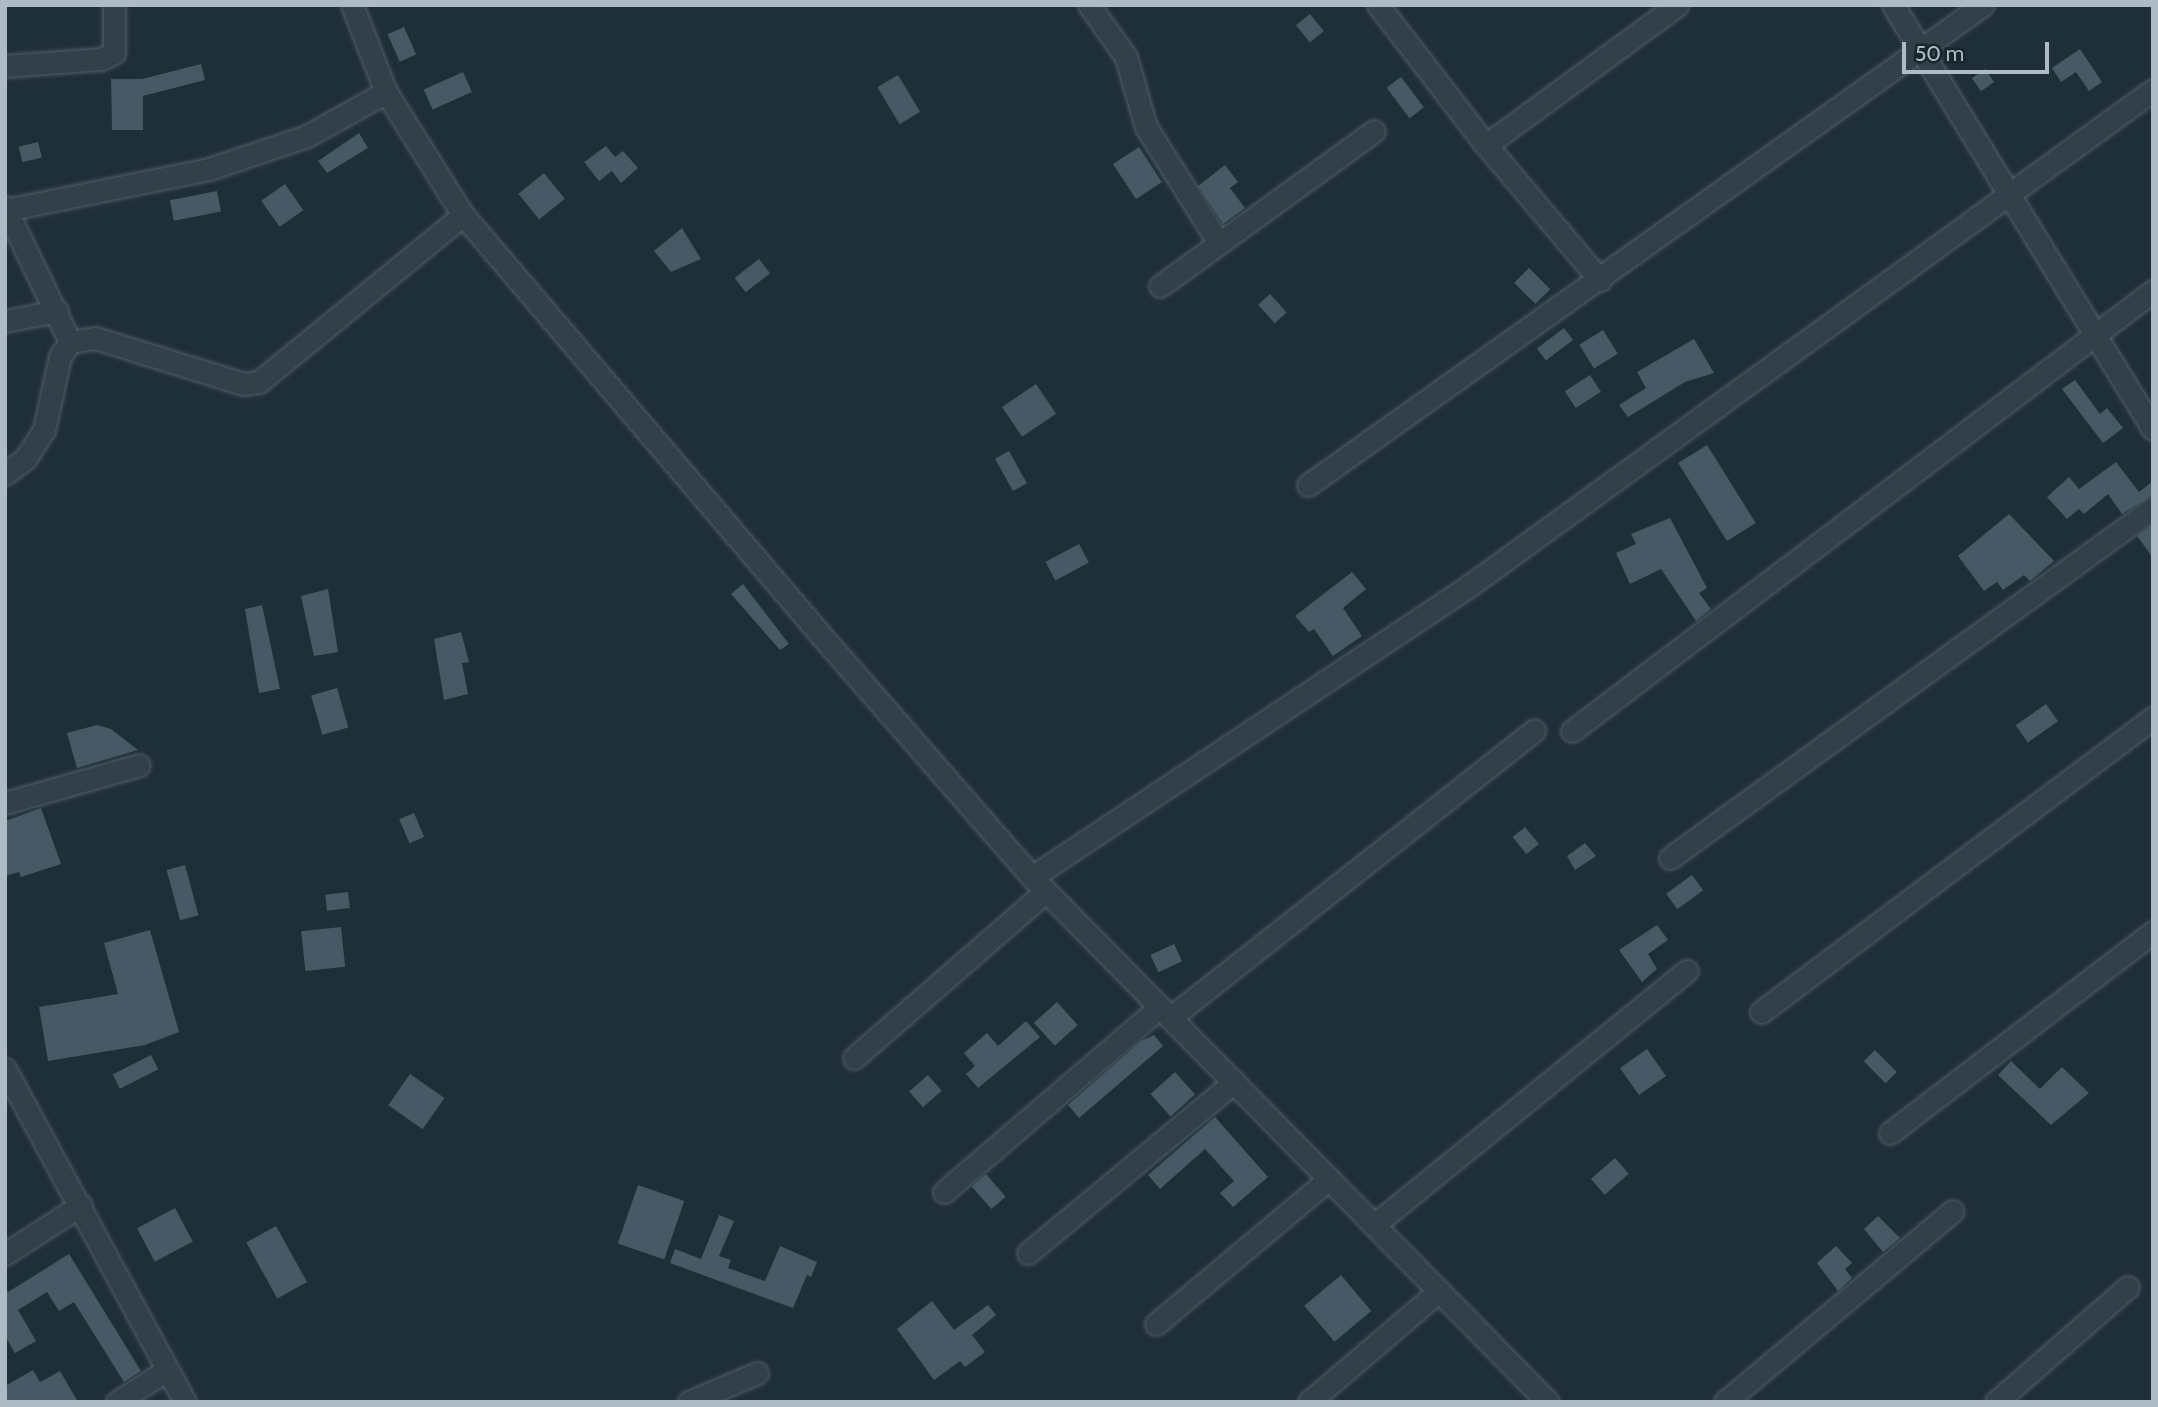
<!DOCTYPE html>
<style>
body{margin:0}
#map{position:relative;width:2158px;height:1407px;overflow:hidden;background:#1f2f39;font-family:Cabin,sans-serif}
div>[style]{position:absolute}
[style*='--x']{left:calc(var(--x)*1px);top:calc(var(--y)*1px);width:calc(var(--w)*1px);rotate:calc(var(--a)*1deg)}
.building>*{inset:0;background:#465965;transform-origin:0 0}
.roads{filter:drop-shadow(0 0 2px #505e67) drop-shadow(0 0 2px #505e67)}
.minor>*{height:21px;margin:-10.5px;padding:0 10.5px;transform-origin:10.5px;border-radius:10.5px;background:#324049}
span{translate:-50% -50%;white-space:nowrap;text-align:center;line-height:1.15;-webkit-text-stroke:5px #18252d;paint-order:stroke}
.frame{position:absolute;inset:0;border:7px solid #acbbc6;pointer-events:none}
.scale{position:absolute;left:1902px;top:42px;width:147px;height:32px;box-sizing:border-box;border:4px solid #acbbc6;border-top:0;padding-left:9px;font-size:21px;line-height:24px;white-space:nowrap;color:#acbbc6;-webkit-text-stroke:5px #18252d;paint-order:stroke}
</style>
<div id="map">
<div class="building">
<i style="left:1310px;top:14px;width:22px;height:18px;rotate:51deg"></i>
<i style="left:404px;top:27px;width:30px;height:18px;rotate:66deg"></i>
<i style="clip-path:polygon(2080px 49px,2102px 82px,2089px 91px,2076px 72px,2061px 82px,2052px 68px)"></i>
<i style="clip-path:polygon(201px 64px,205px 80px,143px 96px,143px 130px,112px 130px,111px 79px,142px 79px)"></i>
<i style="left:1985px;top:69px;width:16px;height:16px;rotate:55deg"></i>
<i style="left:463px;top:72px;width:22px;height:43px;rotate:66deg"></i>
<i style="left:898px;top:75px;width:43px;height:24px;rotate:59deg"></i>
<i style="left:1401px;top:77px;width:38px;height:18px;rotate:53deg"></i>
<i style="clip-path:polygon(359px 133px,368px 148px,327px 173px,318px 161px)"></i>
<i style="left:38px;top:142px;width:16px;height:20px;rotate:76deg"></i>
<i style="clip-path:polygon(606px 146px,615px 157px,623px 151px,638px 168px,621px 183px,612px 171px,599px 181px,584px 162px)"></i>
<i style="left:1139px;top:147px;width:42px;height:31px;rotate:57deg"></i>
<i style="clip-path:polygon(1225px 165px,1238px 182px,1230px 188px,1245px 208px,1223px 224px,1198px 186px)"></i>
<i style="left:544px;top:173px;width:33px;height:33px;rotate:51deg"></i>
<i style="left:285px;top:184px;width:32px;height:29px;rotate:55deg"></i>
<i style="left:217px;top:191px;width:21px;height:48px;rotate:79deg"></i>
<i style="clip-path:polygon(682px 228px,701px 259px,671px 272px,654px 251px)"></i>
<i style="left:759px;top:259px;width:18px;height:31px;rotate:52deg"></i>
<i style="left:1529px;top:268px;width:30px;height:21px;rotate:45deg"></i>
<i style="left:1270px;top:294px;width:25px;height:16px;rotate:48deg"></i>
<i style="left:1564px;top:328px;width:15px;height:34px;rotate:53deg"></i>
<i style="left:1603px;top:330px;width:28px;height:28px;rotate:58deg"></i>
<i style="clip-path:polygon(1694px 339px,1714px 373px,1685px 382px,1628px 417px,1619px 405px,1646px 388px,1637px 372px)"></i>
<i style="left:1590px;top:375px;width:20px;height:30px;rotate:57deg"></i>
<i style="clip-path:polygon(2075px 380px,2100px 414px,2107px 408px,2123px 428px,2103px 443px,2062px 389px)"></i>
<i style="left:1036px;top:384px;width:36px;height:41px;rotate:56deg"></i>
<i style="left:1707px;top:445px;width:92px;height:34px;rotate:58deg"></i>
<i style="left:1009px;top:451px;width:37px;height:16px;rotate:61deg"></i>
<i style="clip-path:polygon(2116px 462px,2139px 492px,2153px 481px,2153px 495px,2122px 514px,2108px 494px,2084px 514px,2079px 509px,2067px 519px,2047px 497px,2069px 477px,2079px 489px)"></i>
<i style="clip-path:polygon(2009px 514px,2054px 561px,2030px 581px,2024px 575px,2003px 590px,1997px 582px,1984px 591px,1958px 556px)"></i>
<i style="clip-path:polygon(1670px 518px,1707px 588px,1699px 593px,1711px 609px,1696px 621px,1661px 569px,1630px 584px,1616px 553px,1636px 544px,1631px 534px)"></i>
<i style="clip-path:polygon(2153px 524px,2153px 558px,2137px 536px)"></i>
<i style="left:1079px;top:544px;width:21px;height:38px;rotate:62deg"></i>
<i style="clip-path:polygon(1352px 572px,1366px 589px,1343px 608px,1362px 636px,1333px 656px,1314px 629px,1309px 632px,1295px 616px)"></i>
<i style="clip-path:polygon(743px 584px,789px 644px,780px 650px,731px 594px)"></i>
<i style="clip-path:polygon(328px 589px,338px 652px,314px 656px,301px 596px)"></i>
<i style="clip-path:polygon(262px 605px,280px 689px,259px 693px,245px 609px)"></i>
<i style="clip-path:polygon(461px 632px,469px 662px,462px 663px,468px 694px,444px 700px,434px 639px)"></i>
<i style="left:337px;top:688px;width:41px;height:27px;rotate:74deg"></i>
<i style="left:2046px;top:704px;width:21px;height:37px;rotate:55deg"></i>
<i style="clip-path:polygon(97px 725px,111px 729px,138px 750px,77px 768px,67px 733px)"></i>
<i style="clip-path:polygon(41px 808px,61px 864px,21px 877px,19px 872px,5px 876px,5px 821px)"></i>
<i style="left:414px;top:813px;width:26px;height:16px;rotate:67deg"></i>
<i style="left:1525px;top:827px;width:22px;height:16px;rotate:51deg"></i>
<i style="clip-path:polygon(1585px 843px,1596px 856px,1575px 870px,1567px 856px)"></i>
<i style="left:185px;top:865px;width:52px;height:19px;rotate:75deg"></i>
<i style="left:1692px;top:875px;width:19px;height:32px;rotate:54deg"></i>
<i style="left:348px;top:892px;width:16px;height:23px;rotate:83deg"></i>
<i style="clip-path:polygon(1657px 925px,1668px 940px,1648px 954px,1657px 969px,1642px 982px,1619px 950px)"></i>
<i style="left:341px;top:927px;width:40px;height:40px;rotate:84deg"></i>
<i style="clip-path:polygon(150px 930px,179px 1032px,145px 1045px,48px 1061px,39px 1007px,118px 994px,104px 943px)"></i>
<i style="left:1174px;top:944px;width:19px;height:26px;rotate:65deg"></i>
<i style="left:1057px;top:1002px;width:31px;height:31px;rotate:48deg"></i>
<i style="clip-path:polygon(1026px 1021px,1040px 1037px,978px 1088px,966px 1074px,975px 1066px,964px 1053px,987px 1033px,998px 1046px)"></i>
<i style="clip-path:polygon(1154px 1035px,1163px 1046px,1079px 1118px,1068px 1105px,1141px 1041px)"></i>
<i style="left:1647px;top:1049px;width:33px;height:33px;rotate:55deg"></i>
<i style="left:1875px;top:1050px;width:31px;height:16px;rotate:45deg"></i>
<i style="left:151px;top:1055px;width:16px;height:43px;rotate:63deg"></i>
<i style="clip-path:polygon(2011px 1061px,2040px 1089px,2062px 1067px,2089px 1093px,2051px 1125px,1998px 1075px)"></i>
<i style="left:1175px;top:1072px;width:30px;height:33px;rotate:48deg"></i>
<i style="left:410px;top:1074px;width:42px;height:38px;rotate:35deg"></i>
<i style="left:928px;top:1075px;width:21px;height:25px;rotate:49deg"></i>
<i style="clip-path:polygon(1215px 1117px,1268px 1177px,1233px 1207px,1220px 1193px,1234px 1181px,1205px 1149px,1160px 1189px,1148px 1175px)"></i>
<i style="left:1615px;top:1158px;width:21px;height:32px;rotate:49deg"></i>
<i style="left:986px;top:1174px;width:30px;height:19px;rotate:49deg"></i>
<i style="left:638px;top:1185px;width:49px;height:62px;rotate:19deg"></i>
<i style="left:175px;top:1208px;width:38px;height:43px;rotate:62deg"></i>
<i style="clip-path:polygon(719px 1215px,734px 1221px,719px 1256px,731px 1260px,728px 1268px,765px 1281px,780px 1246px,817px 1262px,811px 1277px,807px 1275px,793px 1308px,670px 1263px,675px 1249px,701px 1259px)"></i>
<i style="clip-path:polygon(1878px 1216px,1900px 1238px,1883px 1252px,1864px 1229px)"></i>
<i style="left:276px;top:1226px;width:64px;height:34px;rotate:61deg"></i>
<i style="clip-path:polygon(1836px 1246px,1852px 1263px,1845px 1269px,1852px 1278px,1838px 1291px,1817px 1263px)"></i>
<i style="clip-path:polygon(69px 1254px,141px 1371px,124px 1382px,74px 1302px,59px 1311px,47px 1292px,18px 1310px,36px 1341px,15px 1353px,5px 1336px,5px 1287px,8px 1292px)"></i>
<i style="left:1341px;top:1275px;width:47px;height:48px;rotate:50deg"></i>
<i style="clip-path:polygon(932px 1301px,954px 1330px,988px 1305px,996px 1315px,972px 1335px,985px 1352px,965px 1367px,960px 1361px,934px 1380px,897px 1329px)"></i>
<i style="clip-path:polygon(33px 1370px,40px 1382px,60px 1371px,78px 1402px,5px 1402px,5px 1386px)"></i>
</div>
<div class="roads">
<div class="minor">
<i style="--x:352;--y:5;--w:93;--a:68.7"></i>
<i style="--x:386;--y:92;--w:145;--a:58"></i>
<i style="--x:463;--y:215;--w:550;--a:49.57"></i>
<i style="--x:820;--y:634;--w:322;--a:48.9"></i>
<i style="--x:1032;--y:877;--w:736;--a:45.5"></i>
<i style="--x:1089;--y:5;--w:64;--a:54.6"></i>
<i style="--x:1126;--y:57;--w:73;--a:74.1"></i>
<i style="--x:1146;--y:127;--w:137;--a:57.8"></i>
<i style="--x:1378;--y:5;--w:177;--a:52.4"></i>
<i style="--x:1486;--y:145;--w:177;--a:49.8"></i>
<i style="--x:1893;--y:5;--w:497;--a:58.5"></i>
<i style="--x:5;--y:66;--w:96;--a:-4.2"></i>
<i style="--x:101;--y:59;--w:14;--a:-25"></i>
<i style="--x:114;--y:53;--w:48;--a:-90"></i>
<i style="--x:1486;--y:145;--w:237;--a:-36.2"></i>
<i style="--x:5;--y:207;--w:150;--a:64.3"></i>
<i style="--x:6;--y:210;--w:207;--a:-11.4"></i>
<i style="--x:209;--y:169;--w:103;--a:-18.6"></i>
<i style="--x:307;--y:136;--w:90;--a:-29.1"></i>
<i style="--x:1160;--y:286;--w:264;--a:-35.9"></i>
<i style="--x:5;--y:321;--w:53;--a:-10.9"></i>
<i style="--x:5;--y:474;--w:25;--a:-37"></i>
<i style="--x:25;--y:459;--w:35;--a:-57"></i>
<i style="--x:44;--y:430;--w:76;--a:-77.8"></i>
<i style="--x:60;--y:356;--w:17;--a:-54"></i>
<i style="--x:70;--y:342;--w:25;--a:-9"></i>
<i style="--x:95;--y:338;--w:156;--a:17.2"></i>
<i style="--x:244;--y:384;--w:15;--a:-8"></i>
<i style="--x:259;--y:382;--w:264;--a:-39.3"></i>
<i style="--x:1308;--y:485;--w:828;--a:-35.42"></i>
<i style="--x:1572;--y:731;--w:729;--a:-37.14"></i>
<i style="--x:5;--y:803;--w:139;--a:-15.8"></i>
<i style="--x:1670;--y:858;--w:596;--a:-35.93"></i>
<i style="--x:1032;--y:877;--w:525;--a:-33.66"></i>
<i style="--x:1469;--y:586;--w:845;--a:-35.95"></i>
<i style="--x:1761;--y:1012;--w:490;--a:-36.9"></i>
<i style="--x:1170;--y:1018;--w:464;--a:-38.3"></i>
<i style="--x:854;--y:1058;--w:254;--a:-41"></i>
<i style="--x:5;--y:1069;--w:379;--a:61.6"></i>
<i style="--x:1890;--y:1133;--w:331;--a:-37.4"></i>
<i style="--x:944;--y:1192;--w:284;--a:-40.6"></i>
<i style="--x:1374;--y:1225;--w:403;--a:-39.1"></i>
<i style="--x:1028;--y:1253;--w:268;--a:-39.7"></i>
<i style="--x:5;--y:1254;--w:90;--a:-32.8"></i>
<i style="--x:1156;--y:1324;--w:226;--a:-40"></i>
<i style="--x:117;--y:1402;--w:59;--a:-32.6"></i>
<i style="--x:689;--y:1402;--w:74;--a:-23.1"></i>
<i style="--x:1309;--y:1402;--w:171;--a:-40.5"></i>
<i style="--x:1725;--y:1402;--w:297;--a:-40"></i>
<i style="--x:1996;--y:1402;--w:175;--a:-41.1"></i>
</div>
</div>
<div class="frame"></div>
<div class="scale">50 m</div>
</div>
